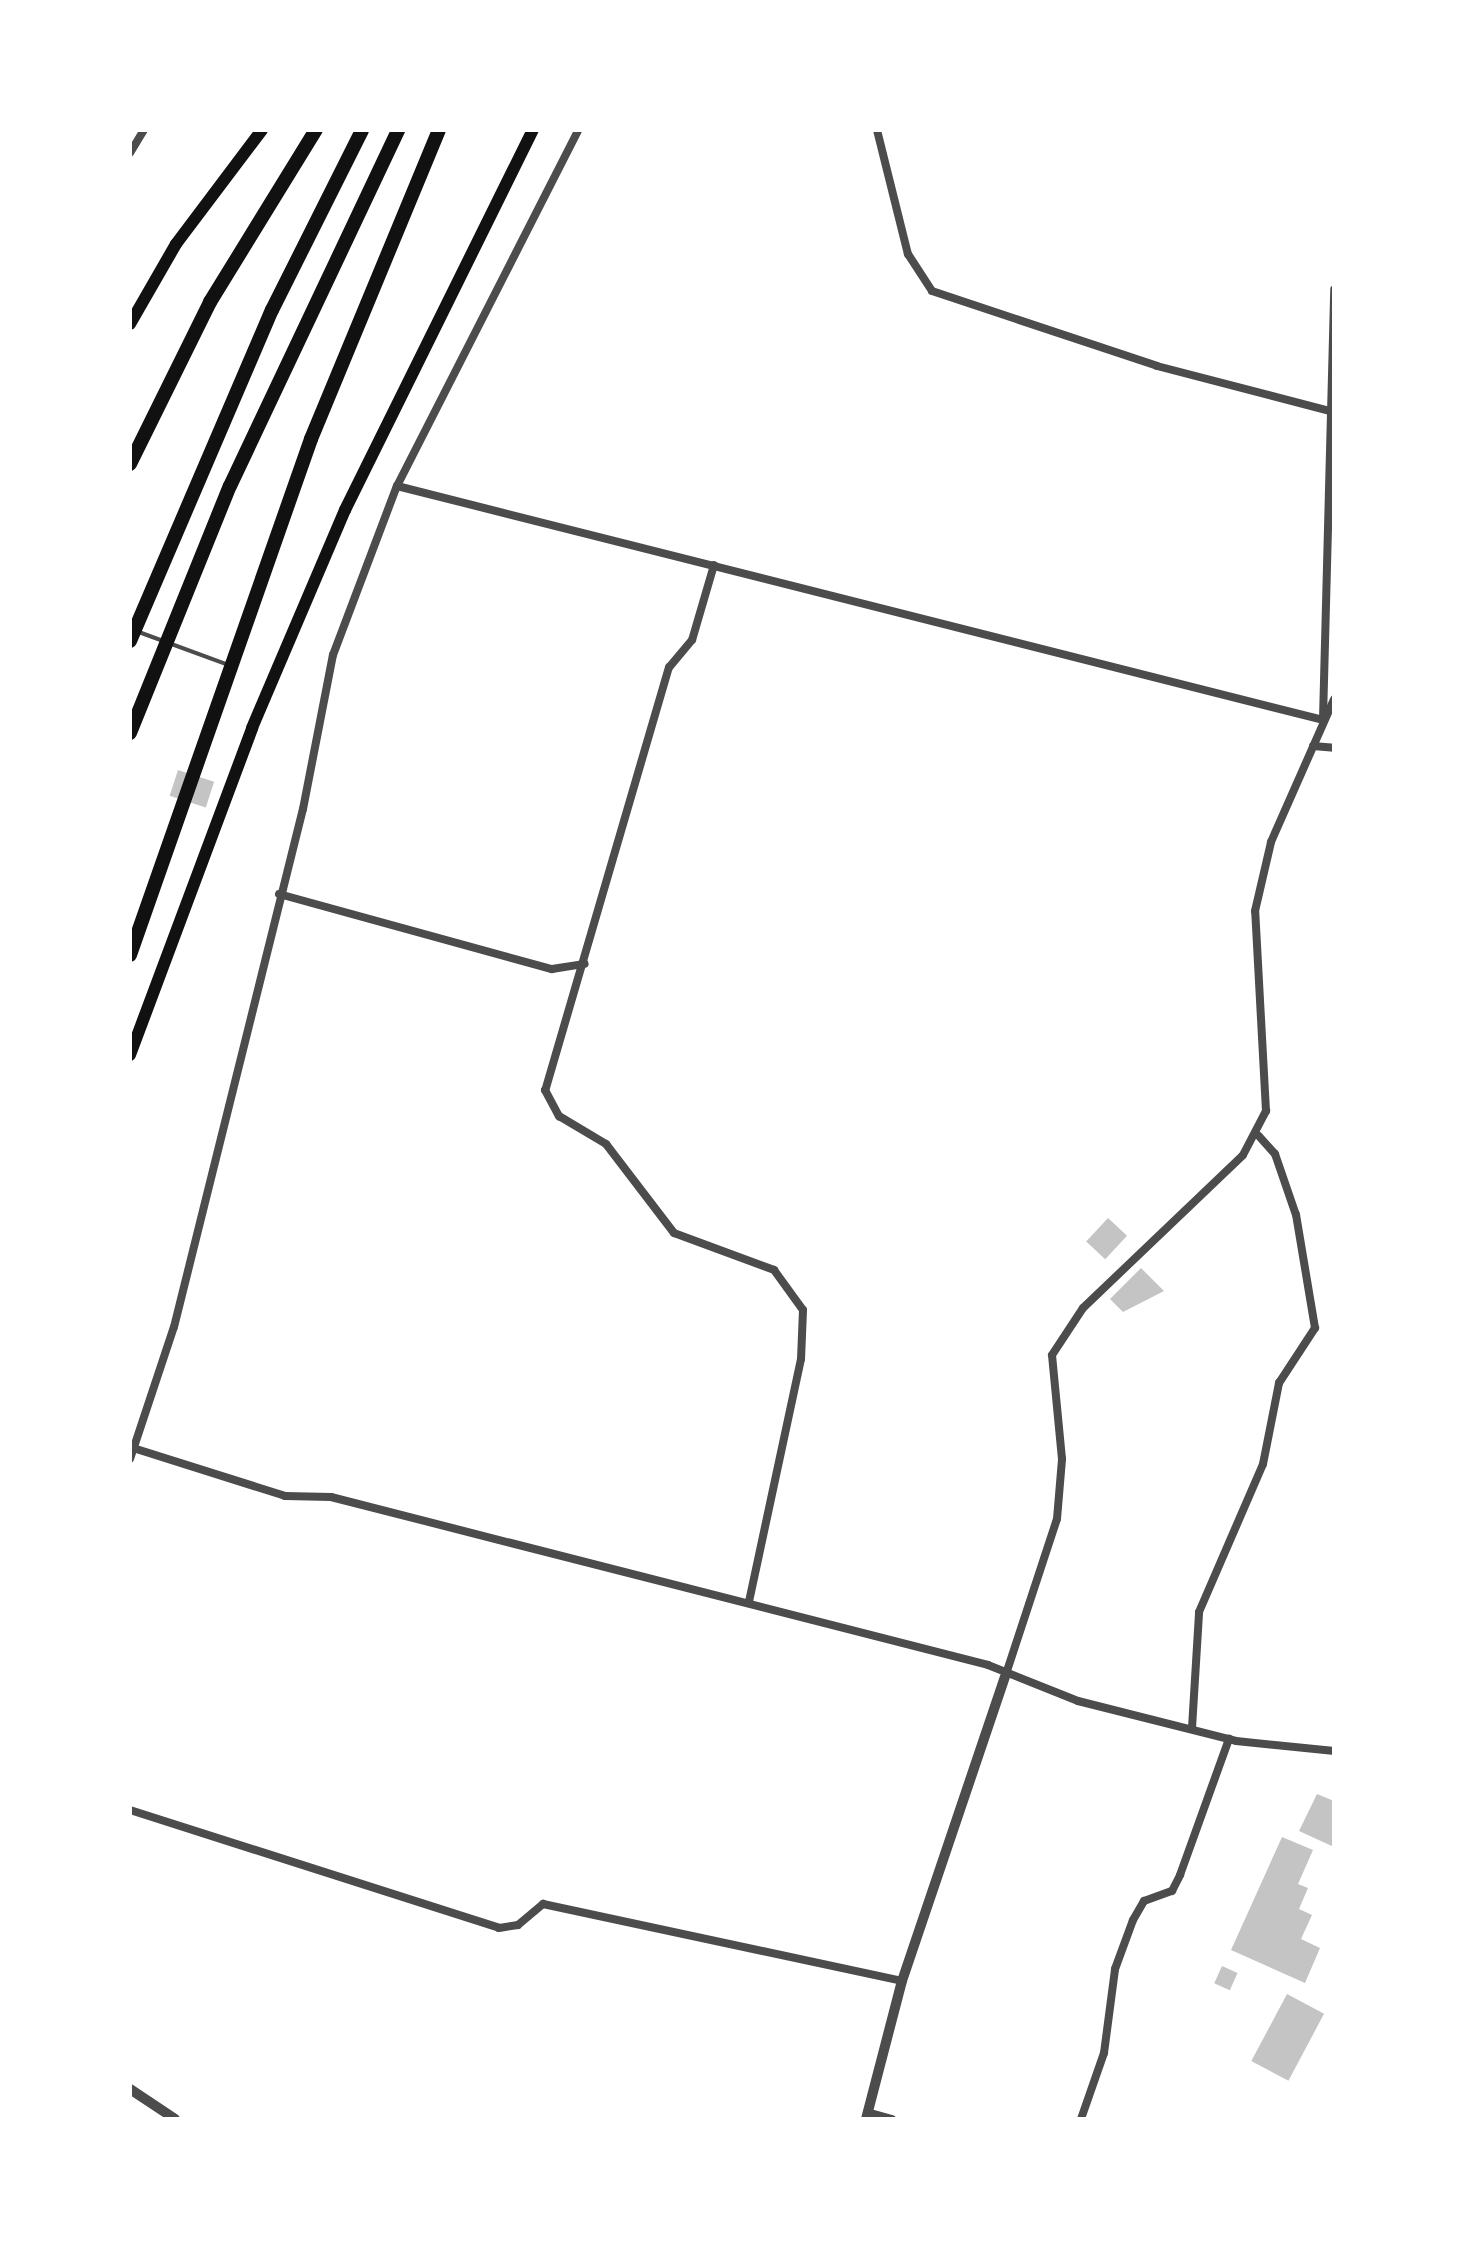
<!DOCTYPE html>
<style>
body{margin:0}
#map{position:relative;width:1464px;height:2249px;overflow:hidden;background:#fff;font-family:"Noto Serif",serif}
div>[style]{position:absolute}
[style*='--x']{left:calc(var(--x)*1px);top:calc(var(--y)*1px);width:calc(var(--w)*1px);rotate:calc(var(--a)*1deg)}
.building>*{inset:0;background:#c4c4c4;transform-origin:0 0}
.service>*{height:4px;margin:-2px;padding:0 2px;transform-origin:2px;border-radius:2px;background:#4c4c4c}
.minor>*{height:8px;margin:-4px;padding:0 4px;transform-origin:4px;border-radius:4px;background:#4c4c4c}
.tertiary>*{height:10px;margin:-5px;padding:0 5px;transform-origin:5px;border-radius:5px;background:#4c4c4c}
.trunk>*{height:12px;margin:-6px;padding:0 6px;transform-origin:6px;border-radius:6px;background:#111}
.motorway>*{height:14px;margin:-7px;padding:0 7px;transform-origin:7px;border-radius:7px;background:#111}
span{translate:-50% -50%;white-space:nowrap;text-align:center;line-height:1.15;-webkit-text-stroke:6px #fff;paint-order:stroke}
.frame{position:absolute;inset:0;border:132px solid #fff;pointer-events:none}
</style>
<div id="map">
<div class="building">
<i style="left:178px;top:770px;width:38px;height:27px;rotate:18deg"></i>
<i style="left:1108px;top:1218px;width:26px;height:32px;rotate:43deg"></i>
<i style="clip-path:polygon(1141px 1268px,1164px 1291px,1123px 1312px,1110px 1299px)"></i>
<i style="clip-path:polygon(1317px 1794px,1334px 1801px,1334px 1847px,1299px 1831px)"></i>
<i style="clip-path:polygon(1282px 1837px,1313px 1850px,1298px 1884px,1308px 1888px,1299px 1909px,1312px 1915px,1301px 1939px,1320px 1948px,1305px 1983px,1231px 1950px)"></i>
<i style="left:1222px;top:1966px;width:17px;height:19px;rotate:24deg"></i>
<i style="left:1287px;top:1994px;width:42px;height:76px;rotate:28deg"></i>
</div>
<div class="service">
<i style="--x:136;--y:631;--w:99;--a:20.1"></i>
</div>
<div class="minor">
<i style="--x:877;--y:130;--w:128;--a:76"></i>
<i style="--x:908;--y:254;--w:44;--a:57"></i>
<i style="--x:932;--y:291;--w:237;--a:18.4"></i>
<i style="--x:1157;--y:366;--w:183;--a:14.6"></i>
<i style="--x:130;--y:153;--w:27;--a:-59"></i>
<i style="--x:397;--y:486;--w:955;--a:14.18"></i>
<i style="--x:714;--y:565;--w:78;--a:106.3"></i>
<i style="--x:692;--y:640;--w:35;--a:130"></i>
<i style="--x:669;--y:667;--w:441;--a:106.3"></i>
<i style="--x:545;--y:1090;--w:30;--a:62"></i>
<i style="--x:559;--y:1116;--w:55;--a:30.8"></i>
<i style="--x:606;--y:1144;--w:112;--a:52.6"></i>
<i style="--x:674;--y:1233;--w:107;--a:20.3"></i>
<i style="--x:774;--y:1270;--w:49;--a:54.1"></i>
<i style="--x:803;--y:1310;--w:49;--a:92.3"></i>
<i style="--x:801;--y:1359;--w:249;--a:102.1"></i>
<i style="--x:1323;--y:719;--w:430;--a:-88.5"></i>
<i style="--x:1313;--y:746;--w:21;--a:5"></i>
<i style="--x:279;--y:894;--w:283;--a:15.4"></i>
<i style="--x:552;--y:969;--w:33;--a:-9"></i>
<i style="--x:130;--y:1447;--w:163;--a:17.5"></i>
<i style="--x:285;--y:1496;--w:46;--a:1.2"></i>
<i style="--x:331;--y:1497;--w:678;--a:14.34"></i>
<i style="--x:988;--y:1665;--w:97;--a:21.8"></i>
<i style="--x:1078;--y:1701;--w:163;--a:14.2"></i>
<i style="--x:1236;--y:1741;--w:99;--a:5.8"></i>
<i style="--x:130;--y:1459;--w:139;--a:-71.6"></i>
<i style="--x:174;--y:1327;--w:534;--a:-76.02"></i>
<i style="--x:303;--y:809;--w:157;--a:-79"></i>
<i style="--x:333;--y:655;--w:181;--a:-69.3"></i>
<i style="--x:397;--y:486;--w:399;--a:-63"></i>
<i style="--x:1005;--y:1677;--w:166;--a:-71.8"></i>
<i style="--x:1057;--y:1519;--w:60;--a:-85.2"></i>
<i style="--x:1062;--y:1459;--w:104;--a:-95.5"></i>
<i style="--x:1052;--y:1355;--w:56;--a:-56.6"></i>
<i style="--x:1083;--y:1308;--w:221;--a:-43.7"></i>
<i style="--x:1243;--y:1155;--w:50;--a:-62.4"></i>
<i style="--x:1266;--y:1111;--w:200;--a:-93.1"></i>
<i style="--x:1255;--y:911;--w:71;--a:-76.9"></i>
<i style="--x:1271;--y:842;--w:156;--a:-66.2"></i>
<i style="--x:1192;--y:1728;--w:116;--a:-86.5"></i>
<i style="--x:1199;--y:1612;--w:161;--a:-66.6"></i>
<i style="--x:1263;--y:1464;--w:83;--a:-78.8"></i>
<i style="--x:1279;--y:1383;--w:66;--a:-56.8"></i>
<i style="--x:1315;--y:1328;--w:115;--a:-99.5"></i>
<i style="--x:1296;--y:1215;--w:65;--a:-109"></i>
<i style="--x:1275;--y:1154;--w:25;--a:-132"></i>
<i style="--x:130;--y:1810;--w:387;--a:17.7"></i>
<i style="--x:499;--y:1928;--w:19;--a:-9"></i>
<i style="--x:518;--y:1925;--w:33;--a:-40"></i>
<i style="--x:543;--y:1904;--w:367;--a:12.1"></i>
<i style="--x:867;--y:2112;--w:26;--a:16"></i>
<i style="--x:1081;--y:2119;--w:70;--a:-70.8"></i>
<i style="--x:1104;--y:2053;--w:85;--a:-82.5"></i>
<i style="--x:1115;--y:1969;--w:52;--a:-69.8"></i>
<i style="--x:1133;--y:1920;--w:22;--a:-60"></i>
<i style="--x:1144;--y:1901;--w:30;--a:-20"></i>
<i style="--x:1172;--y:1891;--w:18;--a:-63"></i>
<i style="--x:1180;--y:1875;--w:145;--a:-70.2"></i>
</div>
<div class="tertiary">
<i style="--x:130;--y:2089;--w:54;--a:33.7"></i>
<i style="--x:866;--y:2119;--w:143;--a:-75.4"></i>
<i style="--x:902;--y:1981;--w:321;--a:-71.3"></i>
</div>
<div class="trunk">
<i style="--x:130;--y:324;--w:92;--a:-60.1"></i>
<i style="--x:176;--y:244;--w:143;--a:-53"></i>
<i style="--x:130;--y:1055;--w:349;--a:-69.5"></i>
<i style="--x:252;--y:728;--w:237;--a:-66.9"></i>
<i style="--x:345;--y:510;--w:424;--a:-63.7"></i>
</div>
<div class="motorway">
<i style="--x:130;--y:464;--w:181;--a:-63.7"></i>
<i style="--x:210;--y:302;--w:202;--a:-58.4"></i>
<i style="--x:130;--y:641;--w:360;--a:-66.8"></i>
<i style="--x:272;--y:310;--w:201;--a:-63.4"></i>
<i style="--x:130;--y:733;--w:266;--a:-68"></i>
<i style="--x:230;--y:486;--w:394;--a:-64.7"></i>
<i style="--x:130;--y:955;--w:547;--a:-70.67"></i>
<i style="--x:311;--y:439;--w:334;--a:-67.5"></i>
</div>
<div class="frame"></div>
</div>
